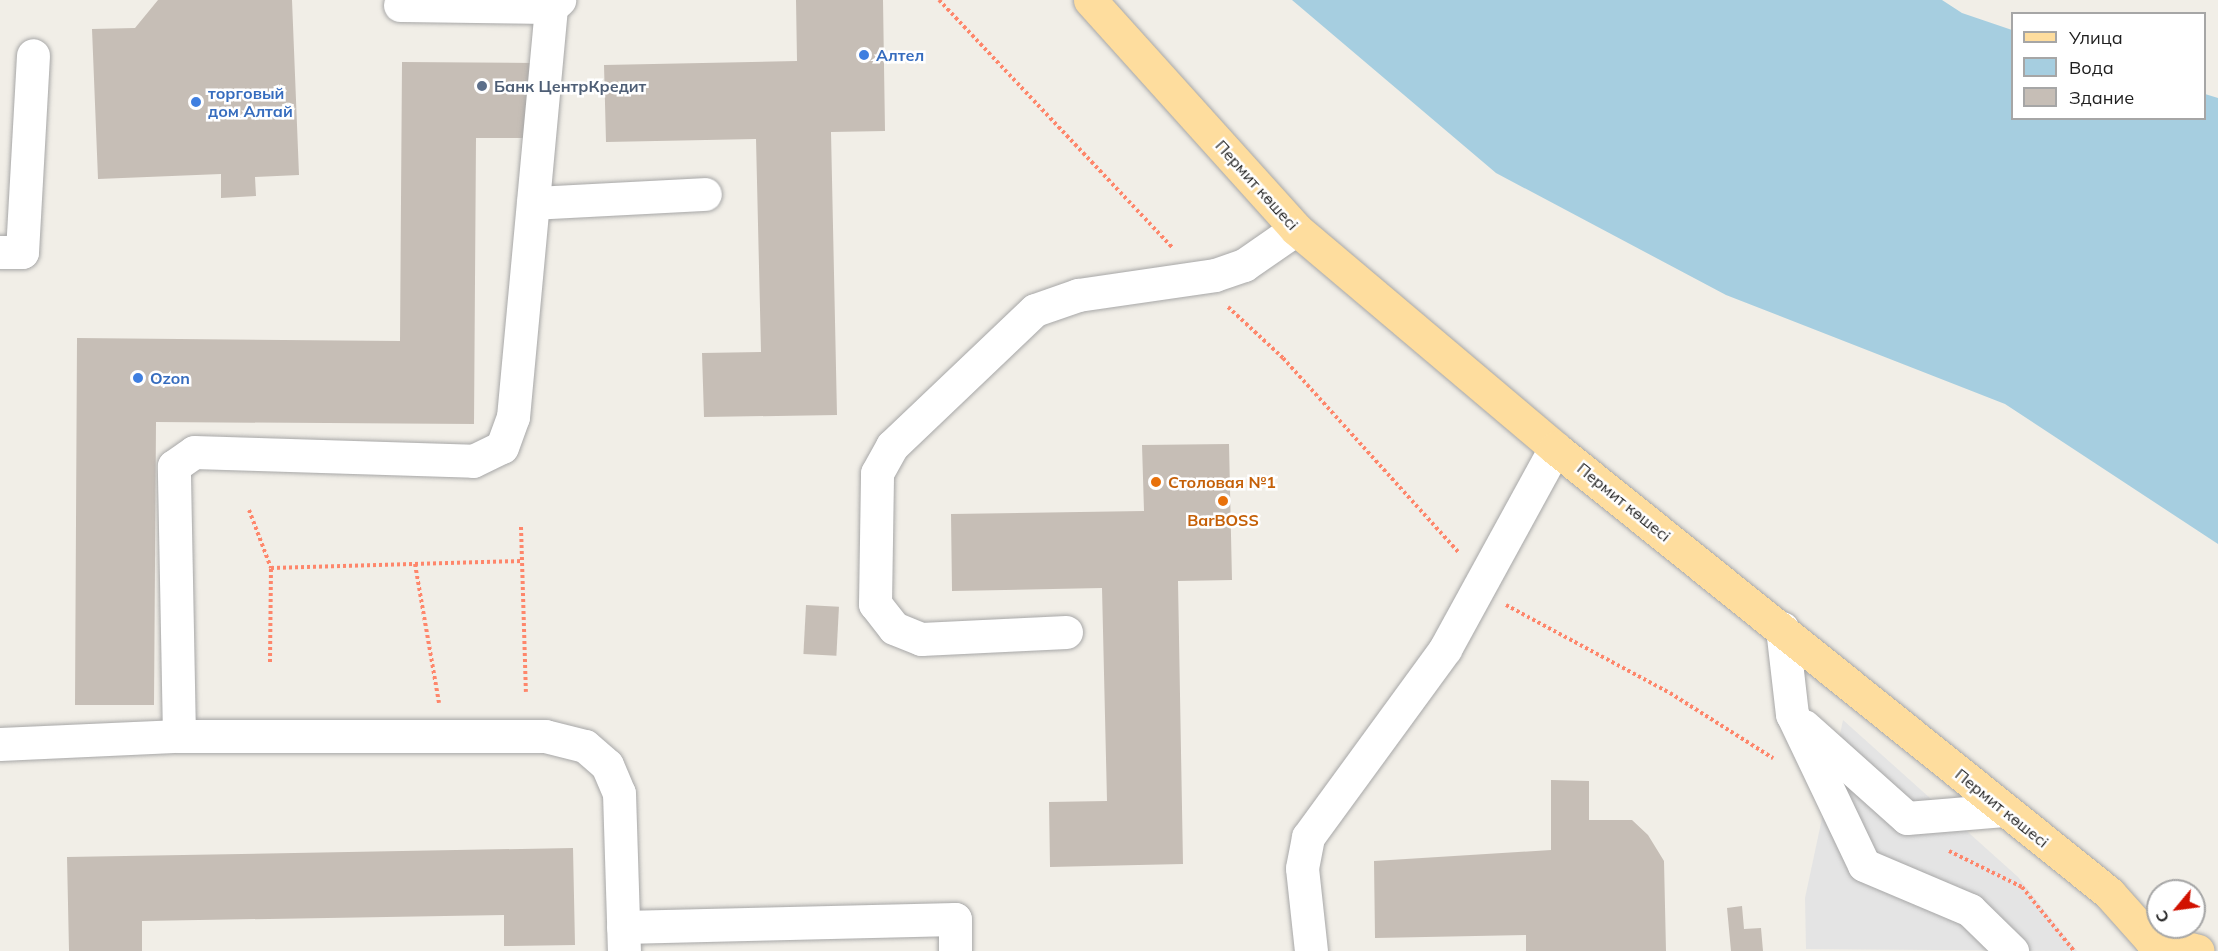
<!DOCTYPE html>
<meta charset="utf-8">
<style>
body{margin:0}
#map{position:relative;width:2218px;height:951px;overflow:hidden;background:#f1eee7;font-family:Mulish,sans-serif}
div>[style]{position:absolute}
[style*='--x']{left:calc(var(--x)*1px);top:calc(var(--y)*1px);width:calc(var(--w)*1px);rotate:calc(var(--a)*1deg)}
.parking>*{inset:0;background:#e4e4e4}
.water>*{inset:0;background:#a6cee0}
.building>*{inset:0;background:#c6beb6;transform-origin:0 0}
.path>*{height:4px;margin-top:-2px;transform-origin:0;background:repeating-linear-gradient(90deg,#fe866b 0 3px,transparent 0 6px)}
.roads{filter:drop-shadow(0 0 2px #a7a7a7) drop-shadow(0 0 2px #a7a7a7)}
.minor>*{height:33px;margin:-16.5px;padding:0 16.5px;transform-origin:16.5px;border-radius:16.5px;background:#fff}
.major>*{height:33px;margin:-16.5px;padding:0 16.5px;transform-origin:16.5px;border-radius:16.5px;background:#fedd9e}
.dots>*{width:16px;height:16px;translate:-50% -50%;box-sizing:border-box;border:3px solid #fff;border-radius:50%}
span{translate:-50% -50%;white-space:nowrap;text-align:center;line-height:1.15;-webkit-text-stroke:5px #fff;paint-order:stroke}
.shop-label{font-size:16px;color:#366cbe;font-weight:700}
.left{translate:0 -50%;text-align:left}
.service-label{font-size:16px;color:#4e5e75;font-weight:700}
.street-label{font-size:16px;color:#202020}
.food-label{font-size:16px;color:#c56008;font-weight:700}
.legend{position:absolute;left:2011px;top:12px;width:195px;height:108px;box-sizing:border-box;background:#fff;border:2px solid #a6a6a6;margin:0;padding:8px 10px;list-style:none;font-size:18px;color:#202020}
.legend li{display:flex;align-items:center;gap:12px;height:30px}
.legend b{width:30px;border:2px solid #a6a6a6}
.north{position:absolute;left:2146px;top:879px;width:60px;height:60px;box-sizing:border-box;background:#fff;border:2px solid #a6a6a6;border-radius:50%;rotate:241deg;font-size:16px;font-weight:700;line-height:24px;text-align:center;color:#202020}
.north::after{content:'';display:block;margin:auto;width:21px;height:27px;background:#d11100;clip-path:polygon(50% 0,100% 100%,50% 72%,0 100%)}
</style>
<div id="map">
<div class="parking">
<i style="clip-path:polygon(1843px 720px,2018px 877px,2077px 951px,1806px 949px,1805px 898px)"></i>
</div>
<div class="water">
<i style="clip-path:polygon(1292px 0,1942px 0,1962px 13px,2012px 30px,2012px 118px,2204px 118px,2205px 94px,2218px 98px,2218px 544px,2005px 404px,1726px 295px,1496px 173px)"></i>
</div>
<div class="building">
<i style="clip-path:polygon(158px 0,292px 0,299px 175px,255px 177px,256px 196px,221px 198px,221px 174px,98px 179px,92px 29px,135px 28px)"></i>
<i style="clip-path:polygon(796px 0,883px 0,885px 131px,831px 132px,837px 415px,704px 417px,702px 353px,761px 352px,756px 139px,606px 142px,604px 65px,797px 61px)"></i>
<i style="clip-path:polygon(402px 62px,536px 63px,536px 138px,476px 138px,474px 424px,156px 422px,154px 705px,75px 705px,77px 338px,400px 341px)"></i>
<i style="clip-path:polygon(1229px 444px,1232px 580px,1178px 581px,1183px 864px,1050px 867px,1049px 802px,1107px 801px,1102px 588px,952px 591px,951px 514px,1144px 511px,1142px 445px)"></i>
<i style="left:806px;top:605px;width:33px;height:49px;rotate:3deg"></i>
<i style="clip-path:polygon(1551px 780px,1589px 781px,1589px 820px,1632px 820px,1648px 835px,1664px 861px,1666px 951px,1526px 951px,1526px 935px,1375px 938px,1374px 861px,1551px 850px)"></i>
<i style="clip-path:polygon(573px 848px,575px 945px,504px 946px,504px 915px,142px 921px,142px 951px,69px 951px,67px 857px)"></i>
<i style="clip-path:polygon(1742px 906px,1744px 929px,1761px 928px,1763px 951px,1731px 951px,1727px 908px)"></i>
</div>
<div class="path">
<i style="--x:939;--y:0;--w:340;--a:46.7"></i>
<i style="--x:1228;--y:307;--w:75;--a:42.8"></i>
<i style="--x:1283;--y:358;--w:263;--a:47.9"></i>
<i style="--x:249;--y:510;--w:62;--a:69.2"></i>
<i style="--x:271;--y:568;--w:251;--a:-1.6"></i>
<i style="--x:521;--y:527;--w:165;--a:88.3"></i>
<i style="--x:415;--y:564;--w:141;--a:80.2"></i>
<i style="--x:1506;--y:605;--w:186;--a:28.2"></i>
<i style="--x:1670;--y:693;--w:122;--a:32.3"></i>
<i style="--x:270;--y:662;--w:94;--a:-89.4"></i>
<i style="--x:1949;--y:851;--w:81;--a:26.3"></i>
<i style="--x:2022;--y:887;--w:82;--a:50.9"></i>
</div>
<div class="roads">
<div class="minor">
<i style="--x:400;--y:5;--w:151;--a:0.8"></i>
<i style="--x:533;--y:203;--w:172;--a:-3"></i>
<i style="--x:0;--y:252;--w:22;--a:0"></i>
<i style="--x:22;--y:252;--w:197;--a:-86.8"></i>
<i style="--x:1782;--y:628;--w:87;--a:83.4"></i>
<i style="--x:1792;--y:714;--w:167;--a:64.5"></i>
<i style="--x:1864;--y:865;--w:115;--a:23"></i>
<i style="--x:1970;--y:910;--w:59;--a:44.3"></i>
<i style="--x:1066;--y:632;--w:145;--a:177.2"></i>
<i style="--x:921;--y:639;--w:29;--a:-158"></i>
<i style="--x:894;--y:628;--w:31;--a:-128"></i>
<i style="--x:875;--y:604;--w:131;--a:-89.1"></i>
<i style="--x:877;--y:473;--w:31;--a:-61"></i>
<i style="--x:892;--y:446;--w:197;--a:-43.6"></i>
<i style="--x:1035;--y:310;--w:46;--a:-19.2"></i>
<i style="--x:1078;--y:295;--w:138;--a:-8.3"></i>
<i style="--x:1215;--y:275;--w:31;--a:-19"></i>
<i style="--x:1244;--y:265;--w:63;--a:-34.7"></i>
<i style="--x:1804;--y:726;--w:138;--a:41.8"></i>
<i style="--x:1907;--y:818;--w:97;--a:-4.7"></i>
<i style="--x:179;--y:736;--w:270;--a:-91.1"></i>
<i style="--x:174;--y:466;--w:24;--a:-35"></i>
<i style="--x:194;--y:452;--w:279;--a:1.8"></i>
<i style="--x:473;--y:461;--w:32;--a:-26"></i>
<i style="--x:502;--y:447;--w:32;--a:-70"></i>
<i style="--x:513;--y:417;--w:412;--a:-84.7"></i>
<i style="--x:551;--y:7;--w:11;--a:-41"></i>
<i style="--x:0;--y:744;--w:179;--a:-2.6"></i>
<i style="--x:179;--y:736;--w:366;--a:0"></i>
<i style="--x:545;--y:736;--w:41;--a:14"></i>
<i style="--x:585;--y:746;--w:29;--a:41"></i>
<i style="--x:607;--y:765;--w:30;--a:67"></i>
<i style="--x:619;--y:793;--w:158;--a:88.2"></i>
<i style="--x:623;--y:927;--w:332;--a:-1.4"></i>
<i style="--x:955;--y:919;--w:32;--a:90"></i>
<i style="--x:1311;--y:951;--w:83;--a:-96.2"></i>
<i style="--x:1302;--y:868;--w:32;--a:-79"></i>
<i style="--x:1308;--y:837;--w:233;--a:-53.9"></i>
<i style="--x:1445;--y:649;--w:229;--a:-61.3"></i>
</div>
<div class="major">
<i style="--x:1090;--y:0;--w:308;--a:48"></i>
<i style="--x:1296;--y:229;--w:339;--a:40.2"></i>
<i style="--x:1555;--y:448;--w:711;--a:38.77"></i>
<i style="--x:2109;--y:893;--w:62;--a:48.3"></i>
<i style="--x:2150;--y:939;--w:49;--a:14"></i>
</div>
</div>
<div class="dots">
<i style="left:864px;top:55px;background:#3f7fe0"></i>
<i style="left:482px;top:86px;background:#5c6f8a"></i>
<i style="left:196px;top:102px;background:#3f7fe0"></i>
<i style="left:138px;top:378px;background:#3f7fe0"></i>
<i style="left:1156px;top:482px;background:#e8710a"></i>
<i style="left:1223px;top:501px;background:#e8710a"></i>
</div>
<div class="shop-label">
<span class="left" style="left:876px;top:55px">Алтел</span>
<span class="left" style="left:208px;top:102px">торговый<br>дом Алтай</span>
<span class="left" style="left:150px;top:378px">Ozon</span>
</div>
<div class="service-label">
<span class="left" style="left:494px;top:86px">Банк ЦентрКредит</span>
</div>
<div class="street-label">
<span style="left:1257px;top:185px;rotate:48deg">Пермит көшесі</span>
<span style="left:1624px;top:502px;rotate:39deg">Пермит көшесі</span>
<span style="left:2002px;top:808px;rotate:39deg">Пермит көшесі</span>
</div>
<div class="food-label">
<span class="left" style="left:1168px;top:482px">Столовая №1</span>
<span style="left:1223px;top:520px">BarBOSS</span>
</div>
<ul class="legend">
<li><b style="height:8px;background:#fedd9e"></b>Улица</li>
<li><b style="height:16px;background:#a6cee0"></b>Вода</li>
<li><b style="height:16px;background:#c6beb6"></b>Здание</li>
</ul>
<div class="north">С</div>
</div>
